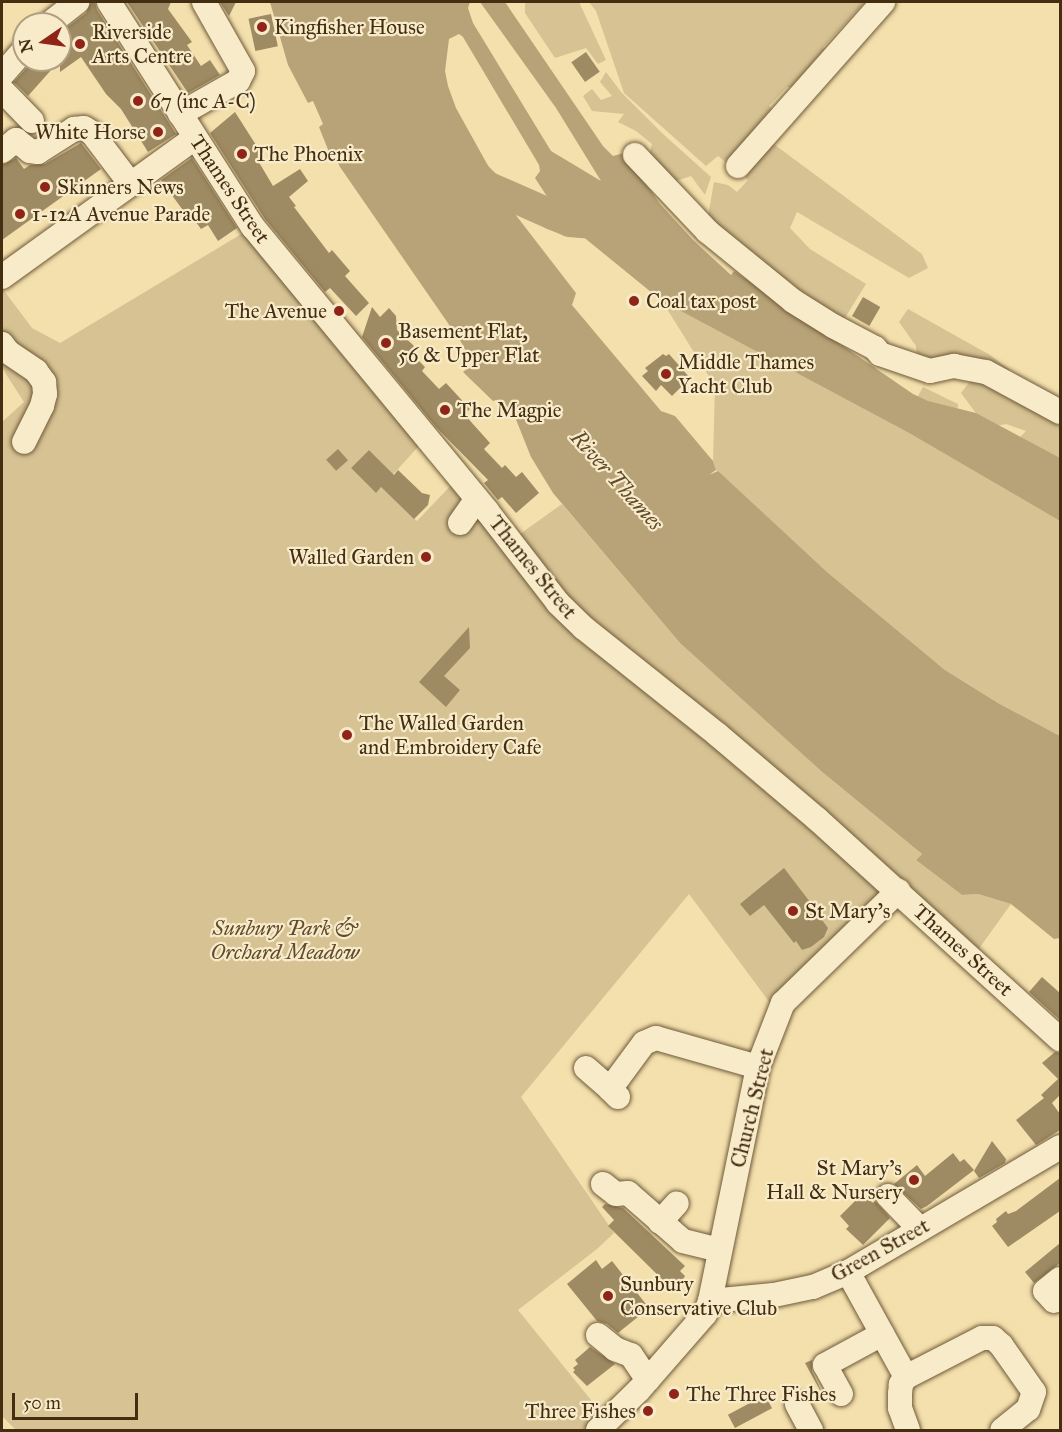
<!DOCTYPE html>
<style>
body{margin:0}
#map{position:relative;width:1062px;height:1432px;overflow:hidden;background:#f4e0ad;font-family:"IM FELL Great Primer",serif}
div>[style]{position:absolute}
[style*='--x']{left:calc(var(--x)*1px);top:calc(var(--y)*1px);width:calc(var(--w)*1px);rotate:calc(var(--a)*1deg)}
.green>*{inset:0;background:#d6c293}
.water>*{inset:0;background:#b8a378}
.river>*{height:30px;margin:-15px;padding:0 15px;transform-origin:15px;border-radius:15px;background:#b8a378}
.building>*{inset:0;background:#9f8b63;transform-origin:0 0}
.roads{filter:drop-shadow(0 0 2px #6f5a39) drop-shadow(0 0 2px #6f5a39)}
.minor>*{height:24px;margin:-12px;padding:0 12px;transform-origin:12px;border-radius:12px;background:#f8ebca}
.dots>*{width:16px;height:16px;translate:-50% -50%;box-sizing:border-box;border:3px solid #f8ebca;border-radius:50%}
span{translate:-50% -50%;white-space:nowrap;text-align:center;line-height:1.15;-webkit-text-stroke:4.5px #f8ebca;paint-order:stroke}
.poi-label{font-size:21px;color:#432e12}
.left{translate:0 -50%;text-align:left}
.right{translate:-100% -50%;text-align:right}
.street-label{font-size:21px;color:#432e12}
.park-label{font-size:21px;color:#604c2c;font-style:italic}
.water-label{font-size:22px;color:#604b2c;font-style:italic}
.frame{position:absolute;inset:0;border:3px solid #432e12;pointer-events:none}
.north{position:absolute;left:12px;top:12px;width:60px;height:60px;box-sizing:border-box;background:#f8ebca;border:2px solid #b09f80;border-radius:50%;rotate:257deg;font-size:16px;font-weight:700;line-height:24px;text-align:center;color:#432e12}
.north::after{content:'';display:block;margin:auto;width:21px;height:27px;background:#8f2418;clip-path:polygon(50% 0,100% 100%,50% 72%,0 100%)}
.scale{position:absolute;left:12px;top:1393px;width:126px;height:27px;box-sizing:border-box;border:3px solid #432e12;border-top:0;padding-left:8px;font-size:18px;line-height:21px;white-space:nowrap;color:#432e12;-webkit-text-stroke:4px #f8ebca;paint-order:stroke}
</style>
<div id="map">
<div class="green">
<i style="clip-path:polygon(525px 2px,579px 2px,606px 60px,598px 64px,586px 48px,555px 58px,525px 13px)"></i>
<i style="clip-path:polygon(589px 2px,865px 2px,823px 47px,826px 54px,795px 88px,787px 87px,769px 106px,782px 120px,763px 144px,775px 145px,922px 254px,928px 268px,909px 278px,797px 212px,790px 228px,810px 249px,866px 284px,843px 321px,827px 334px,707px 222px,714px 182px,728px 185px,737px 192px,748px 180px,718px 156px,706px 166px,624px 93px,596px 11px)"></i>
<i style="clip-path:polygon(606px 72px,621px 92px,663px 134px,711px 177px,705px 195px,691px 176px,667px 184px,648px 160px,652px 144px,636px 131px,618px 122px,624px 114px,592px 111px,583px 96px,592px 89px,601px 100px,612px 96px,600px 82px)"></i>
<i style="clip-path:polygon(253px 227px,425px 439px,389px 479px,384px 465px,369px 450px,351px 468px,375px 492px,381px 487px,417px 521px,458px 478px,558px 603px,898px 891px,779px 1015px,689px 894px,521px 1097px,614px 1233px,597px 1249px,518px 1310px,608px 1421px,598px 1430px,16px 1430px,2px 1416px,2px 422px,24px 402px,2px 368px,2px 288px,32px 328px,60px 343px)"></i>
<i style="clip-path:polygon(662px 301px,909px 433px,1060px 521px,1060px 736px,998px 703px,945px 670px,827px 572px,716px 470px,713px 461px,715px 386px)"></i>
<i style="clip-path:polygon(908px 309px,990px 355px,1010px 370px,983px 377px,917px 359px,916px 346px,899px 322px)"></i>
<i style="clip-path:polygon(992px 379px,1060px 418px,1060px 463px,1017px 440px,1026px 431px,1006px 424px,987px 428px,961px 393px,971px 380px)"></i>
<i style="clip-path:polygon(923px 387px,958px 404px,957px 415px,914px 403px)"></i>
<i style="clip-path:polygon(562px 504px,680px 643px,821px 771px,922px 854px,916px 860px,962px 895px,978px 894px,1011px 904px,978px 950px,570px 603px,520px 534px)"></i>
</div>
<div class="water">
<i style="clip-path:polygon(270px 2px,470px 2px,468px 8px,473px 23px,551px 151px,601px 181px,556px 108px,480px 2px,505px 2px,603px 146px,613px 156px,624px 153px,660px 204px,693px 240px,731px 275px,734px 271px,913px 394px,928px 401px,976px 413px,1060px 458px,1060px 521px,909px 433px,662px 301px,581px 235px,550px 223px,554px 211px,557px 212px,535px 178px,540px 171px,539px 165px,463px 37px,459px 34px,449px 39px,445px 71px,448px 86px,456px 108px,501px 189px,512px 195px,505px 209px,515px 214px,576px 293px,572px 305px,661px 411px,675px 416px,713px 461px,716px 470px,709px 475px,718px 471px,827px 572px,945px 670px,998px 703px,1060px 736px,1060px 938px,1054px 939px,1011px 904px,978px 894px,962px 895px,916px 860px,922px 854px,821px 771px,680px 643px,553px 493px,531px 457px,515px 417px,501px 409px,496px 400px,493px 401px,463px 372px,473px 364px,461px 342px,340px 167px,332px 151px,329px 152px,319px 127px,323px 124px,313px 101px,308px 103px,288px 65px)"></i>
</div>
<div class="river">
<i style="--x:476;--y:175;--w:16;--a:45"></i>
<i style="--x:487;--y:186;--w:72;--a:23.7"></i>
<i style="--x:553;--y:215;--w:18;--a:22"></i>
<i style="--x:570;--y:222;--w:23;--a:5"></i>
</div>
<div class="building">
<i style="clip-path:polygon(91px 2px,95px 2px,97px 10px,176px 134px,148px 152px,121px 109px,106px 94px,81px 57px,60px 72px,60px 60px,28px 96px,14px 82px,34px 60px,60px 60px,60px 33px,86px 13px)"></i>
<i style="clip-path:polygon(127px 2px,171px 2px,168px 9px,192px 42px,187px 45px,201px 66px,210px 60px,220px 75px,188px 93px)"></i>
<i style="clip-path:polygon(220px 2px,236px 2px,229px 16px)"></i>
<i style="left:271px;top:14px;width:33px;height:23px;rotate:78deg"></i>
<i style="left:586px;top:52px;width:24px;height:18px;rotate:55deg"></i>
<i style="clip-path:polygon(235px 112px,263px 156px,257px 159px,273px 186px,300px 169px,308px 181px,289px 197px,296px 206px,294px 207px,329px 253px,332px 250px,350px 271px,345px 276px,369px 303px,356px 316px,330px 288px,325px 292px,265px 219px,210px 133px)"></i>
<i style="clip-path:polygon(81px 143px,101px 169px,2px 240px,2px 165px,16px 158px,24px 169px,30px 165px,45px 164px)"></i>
<i style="clip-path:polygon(192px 158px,237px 228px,218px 241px,208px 225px,201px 229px,193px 218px,190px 220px,161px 180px)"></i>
<i style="left:863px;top:297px;width:20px;height:22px;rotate:30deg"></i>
<i style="clip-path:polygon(372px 307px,380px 317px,389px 308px,396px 316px,397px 330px,414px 346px,415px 351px,412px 354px,425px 367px,422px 371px,439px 389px,446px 383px,470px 409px,464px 414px,490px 443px,484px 449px,502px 468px,505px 465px,516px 477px,522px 472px,539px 493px,516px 513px,502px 497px,498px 500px,484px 483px,488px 480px,436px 427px,362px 337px)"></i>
<i style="clip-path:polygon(663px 354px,666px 356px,669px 354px,690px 378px,672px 396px,661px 385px,656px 391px,642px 376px,648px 371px,645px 368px)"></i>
<i style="left:338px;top:449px;width:15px;height:16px;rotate:48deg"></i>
<i style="clip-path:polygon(369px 450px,394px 475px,398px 470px,422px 493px,430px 495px,428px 505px,414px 519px,381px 487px,376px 493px,351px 468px)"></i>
<i style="clip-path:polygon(469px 627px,470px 648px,444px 676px,460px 690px,446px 707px,419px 682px)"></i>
<i style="clip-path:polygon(784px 868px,823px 919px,822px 920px,828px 928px,824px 937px,811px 947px,802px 950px,796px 941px,794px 943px,764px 905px,750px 916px,740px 904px)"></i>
<i style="clip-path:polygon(1042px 977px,1060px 993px,1060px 1020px,1029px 992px)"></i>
<i style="clip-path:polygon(1055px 1052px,1060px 1053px,1060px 1095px,1052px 1103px,1060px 1114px,1060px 1130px,1036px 1145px,1016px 1120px,1044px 1098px,1041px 1095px,1058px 1079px,1042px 1063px)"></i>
<i style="clip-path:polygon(992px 1141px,1006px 1159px,1005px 1163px,979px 1178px,974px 1171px)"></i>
<i style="clip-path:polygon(953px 1153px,960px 1162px,964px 1159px,974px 1170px,927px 1206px,921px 1209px,894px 1184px,917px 1165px,925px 1176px)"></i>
<i style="clip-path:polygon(1060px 1178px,1060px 1211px,1008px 1247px,992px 1226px,997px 1222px,996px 1219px,1006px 1211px,1008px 1214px,1016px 1211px)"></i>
<i style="clip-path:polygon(863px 1193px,873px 1203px,875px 1201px,890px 1218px,863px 1245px,846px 1229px,849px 1226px,840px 1216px)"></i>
<i style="clip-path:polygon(605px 1204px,623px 1208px,685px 1266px,680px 1271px,685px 1276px,679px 1287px,672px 1289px,608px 1226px,614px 1220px,602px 1207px)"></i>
<i style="clip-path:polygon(1060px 1243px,1060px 1263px,1034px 1283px,1025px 1272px)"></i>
<i style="clip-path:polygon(596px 1260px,602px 1269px,612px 1261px,649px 1308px,618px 1333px,607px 1324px,597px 1321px,567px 1284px)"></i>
<i style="clip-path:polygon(590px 1347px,615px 1364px,587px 1386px,573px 1372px,575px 1370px,573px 1368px,578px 1364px,575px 1360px)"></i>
<i style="clip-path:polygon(812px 1360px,812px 1371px,826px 1401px,805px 1363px)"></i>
<i style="left:765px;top:1395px;width:15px;height:42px;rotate:62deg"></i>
</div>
<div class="roads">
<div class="minor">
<i style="--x:109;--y:2;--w:267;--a:57.4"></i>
<i style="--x:253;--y:227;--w:368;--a:50.5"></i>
<i style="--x:487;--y:511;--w:116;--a:52.3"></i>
<i style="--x:558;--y:603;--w:36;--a:44"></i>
<i style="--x:584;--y:628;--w:171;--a:38.6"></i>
<i style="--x:718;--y:735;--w:130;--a:40.3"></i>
<i style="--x:817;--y:819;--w:328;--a:42.2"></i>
<i style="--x:49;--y:24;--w:36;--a:-38"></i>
<i style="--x:2;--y:75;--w:33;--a:-49"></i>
<i style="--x:2;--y:90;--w:43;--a:45.9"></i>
<i style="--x:180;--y:114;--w:67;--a:-29.6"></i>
<i style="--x:238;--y:81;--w:11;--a:-63"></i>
<i style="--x:243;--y:71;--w:79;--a:-119.5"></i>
<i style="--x:2;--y:151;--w:18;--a:-38"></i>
<i style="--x:16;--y:140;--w:18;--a:38"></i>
<i style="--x:30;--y:151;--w:8;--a:7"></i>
<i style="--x:38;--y:152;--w:43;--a:-32.6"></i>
<i style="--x:74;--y:129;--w:10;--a:-6"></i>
<i style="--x:84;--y:128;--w:9;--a:32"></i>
<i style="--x:92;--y:133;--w:63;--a:52.8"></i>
<i style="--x:635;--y:155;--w:105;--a:46.5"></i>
<i style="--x:707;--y:231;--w:111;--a:39.1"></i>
<i style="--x:793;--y:301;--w:47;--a:32"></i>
<i style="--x:833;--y:326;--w:47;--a:27.6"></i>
<i style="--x:875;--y:348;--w:8;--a:50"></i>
<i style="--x:880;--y:354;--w:53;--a:18.8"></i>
<i style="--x:930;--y:371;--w:25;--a:-12"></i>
<i style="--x:954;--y:366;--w:33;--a:11"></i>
<i style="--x:986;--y:372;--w:84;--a:28.4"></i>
<i style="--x:738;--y:166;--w:219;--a:-48.5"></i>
<i style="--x:2;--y:277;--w:238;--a:-35.8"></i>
<i style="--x:2;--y:344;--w:10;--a:53"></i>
<i style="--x:8;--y:352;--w:34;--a:34"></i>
<i style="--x:36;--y:371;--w:14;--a:54"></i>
<i style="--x:44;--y:382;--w:12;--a:85"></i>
<i style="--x:45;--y:394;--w:12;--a:104"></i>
<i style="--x:42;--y:406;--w:40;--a:116.6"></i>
<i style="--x:460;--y:523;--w:29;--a:-55"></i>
<i style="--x:586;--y:1068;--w:32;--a:41"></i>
<i style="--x:618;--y:1097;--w:11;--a:-135"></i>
<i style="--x:610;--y:1089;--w:57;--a:-53.5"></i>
<i style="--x:644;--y:1043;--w:13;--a:-23"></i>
<i style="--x:656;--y:1038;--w:106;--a:15.9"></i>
<i style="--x:603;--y:1184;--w:16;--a:38"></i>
<i style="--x:616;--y:1194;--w:12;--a:-5"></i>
<i style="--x:628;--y:1193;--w:73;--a:41.1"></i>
<i style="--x:683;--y:1241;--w:38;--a:14"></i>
<i style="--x:888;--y:1196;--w:45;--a:45.9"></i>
<i style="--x:660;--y:1222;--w:25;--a:-48"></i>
<i style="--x:848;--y:1272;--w:120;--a:61.1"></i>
<i style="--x:906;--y:1377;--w:85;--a:-27.2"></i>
<i style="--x:982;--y:1338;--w:11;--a:0"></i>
<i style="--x:993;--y:1338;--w:11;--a:41"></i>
<i style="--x:1001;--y:1345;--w:57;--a:54.9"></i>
<i style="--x:1034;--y:1392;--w:18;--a:109"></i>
<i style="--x:1028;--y:1409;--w:33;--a:141"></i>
<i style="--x:710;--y:1301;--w:64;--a:-5.4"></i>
<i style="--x:774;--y:1295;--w:40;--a:-12"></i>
<i style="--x:813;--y:1287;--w:38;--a:-23"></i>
<i style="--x:848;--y:1272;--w:246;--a:-30.5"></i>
<i style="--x:1054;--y:1301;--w:13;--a:-132"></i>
<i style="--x:1045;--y:1291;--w:19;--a:-39"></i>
<i style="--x:598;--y:1335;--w:22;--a:39"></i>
<i style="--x:615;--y:1349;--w:17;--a:21"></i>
<i style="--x:631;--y:1355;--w:30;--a:56"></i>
<i style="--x:906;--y:1377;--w:9;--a:126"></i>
<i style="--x:901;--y:1384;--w:10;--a:96"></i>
<i style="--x:900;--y:1394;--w:14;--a:90"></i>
<i style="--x:900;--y:1408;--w:23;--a:70"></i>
<i style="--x:841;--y:1394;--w:33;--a:-119"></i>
<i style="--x:825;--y:1365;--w:65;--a:-28.5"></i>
<i style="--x:797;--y:1404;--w:30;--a:62"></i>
<i style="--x:598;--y:1430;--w:57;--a:-44.3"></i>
<i style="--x:639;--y:1390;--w:101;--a:-49"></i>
<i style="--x:705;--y:1314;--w:14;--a:-69"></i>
<i style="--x:710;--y:1301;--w:239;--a:-78.4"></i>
<i style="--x:758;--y:1067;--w:69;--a:-68.7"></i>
<i style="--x:783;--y:1003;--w:161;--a:-44.2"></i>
</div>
</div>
<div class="dots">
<i style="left:262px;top:27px;background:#8f2418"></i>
<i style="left:80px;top:44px;background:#8f2418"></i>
<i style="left:138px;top:101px;background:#8f2418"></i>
<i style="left:158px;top:132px;background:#8f2418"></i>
<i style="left:242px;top:154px;background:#8f2418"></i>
<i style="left:45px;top:187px;background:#8f2418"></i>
<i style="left:20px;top:214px;background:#8f2418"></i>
<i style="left:634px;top:301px;background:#8f2418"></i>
<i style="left:339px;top:311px;background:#8f2418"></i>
<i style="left:386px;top:343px;background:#8f2418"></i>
<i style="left:666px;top:374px;background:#8f2418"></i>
<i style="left:445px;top:410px;background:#8f2418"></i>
<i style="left:426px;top:557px;background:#8f2418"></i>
<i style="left:347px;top:735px;background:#8f2418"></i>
<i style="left:793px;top:911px;background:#8f2418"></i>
<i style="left:914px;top:1180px;background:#8f2418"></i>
<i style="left:608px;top:1296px;background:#8f2418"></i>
<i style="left:674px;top:1394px;background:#8f2418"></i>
<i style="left:648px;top:1411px;background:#8f2418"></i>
</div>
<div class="poi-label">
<span class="left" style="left:274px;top:27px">Kingfisher House</span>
<span class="left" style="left:92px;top:44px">Riverside<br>Arts Centre</span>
<span class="left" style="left:150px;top:101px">67 (inc A-C)</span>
<span class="right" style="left:146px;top:132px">White Horse</span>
<span class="left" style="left:254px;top:154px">The Phoenix</span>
<span class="left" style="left:57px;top:187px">Skinners News</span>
<span class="left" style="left:32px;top:214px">1-12A Avenue Parade</span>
<span class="left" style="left:646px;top:301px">Coal tax post</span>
<span class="right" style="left:327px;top:311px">The Avenue</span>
<span class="left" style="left:398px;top:343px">Basement Flat,<br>56 &amp; Upper Flat</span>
<span class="left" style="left:678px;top:374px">Middle Thames<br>Yacht Club</span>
<span class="left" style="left:457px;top:410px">The Magpie</span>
<span class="right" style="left:414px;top:557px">Walled Garden</span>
<span class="left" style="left:359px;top:735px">The Walled Garden<br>and Embroidery Cafe</span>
<span class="left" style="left:805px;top:911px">St Mary's</span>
<span class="right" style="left:902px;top:1180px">St Mary's<br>Hall &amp; Nursery</span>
<span class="left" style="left:620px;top:1296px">Sunbury<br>Conservative Club</span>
<span class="left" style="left:686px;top:1394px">The Three Fishes</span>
<span class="right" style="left:636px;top:1411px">Three Fishes</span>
</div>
<div class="street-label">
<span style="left:230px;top:189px;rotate:56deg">Thames Street</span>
<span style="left:533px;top:567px;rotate:51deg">Thames Street</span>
<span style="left:963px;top:950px;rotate:42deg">Thames Street</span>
<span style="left:752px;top:1108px;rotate:-76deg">Church Street</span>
<span style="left:880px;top:1250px;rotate:-29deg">Green Street</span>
</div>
<div class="park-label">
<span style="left:285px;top:940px">Sunbury Park &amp;<br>Orchard Meadow</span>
</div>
<div class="water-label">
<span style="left:617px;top:480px;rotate:48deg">River Thames</span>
</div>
<div class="frame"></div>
<div class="north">N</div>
<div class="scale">50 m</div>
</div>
